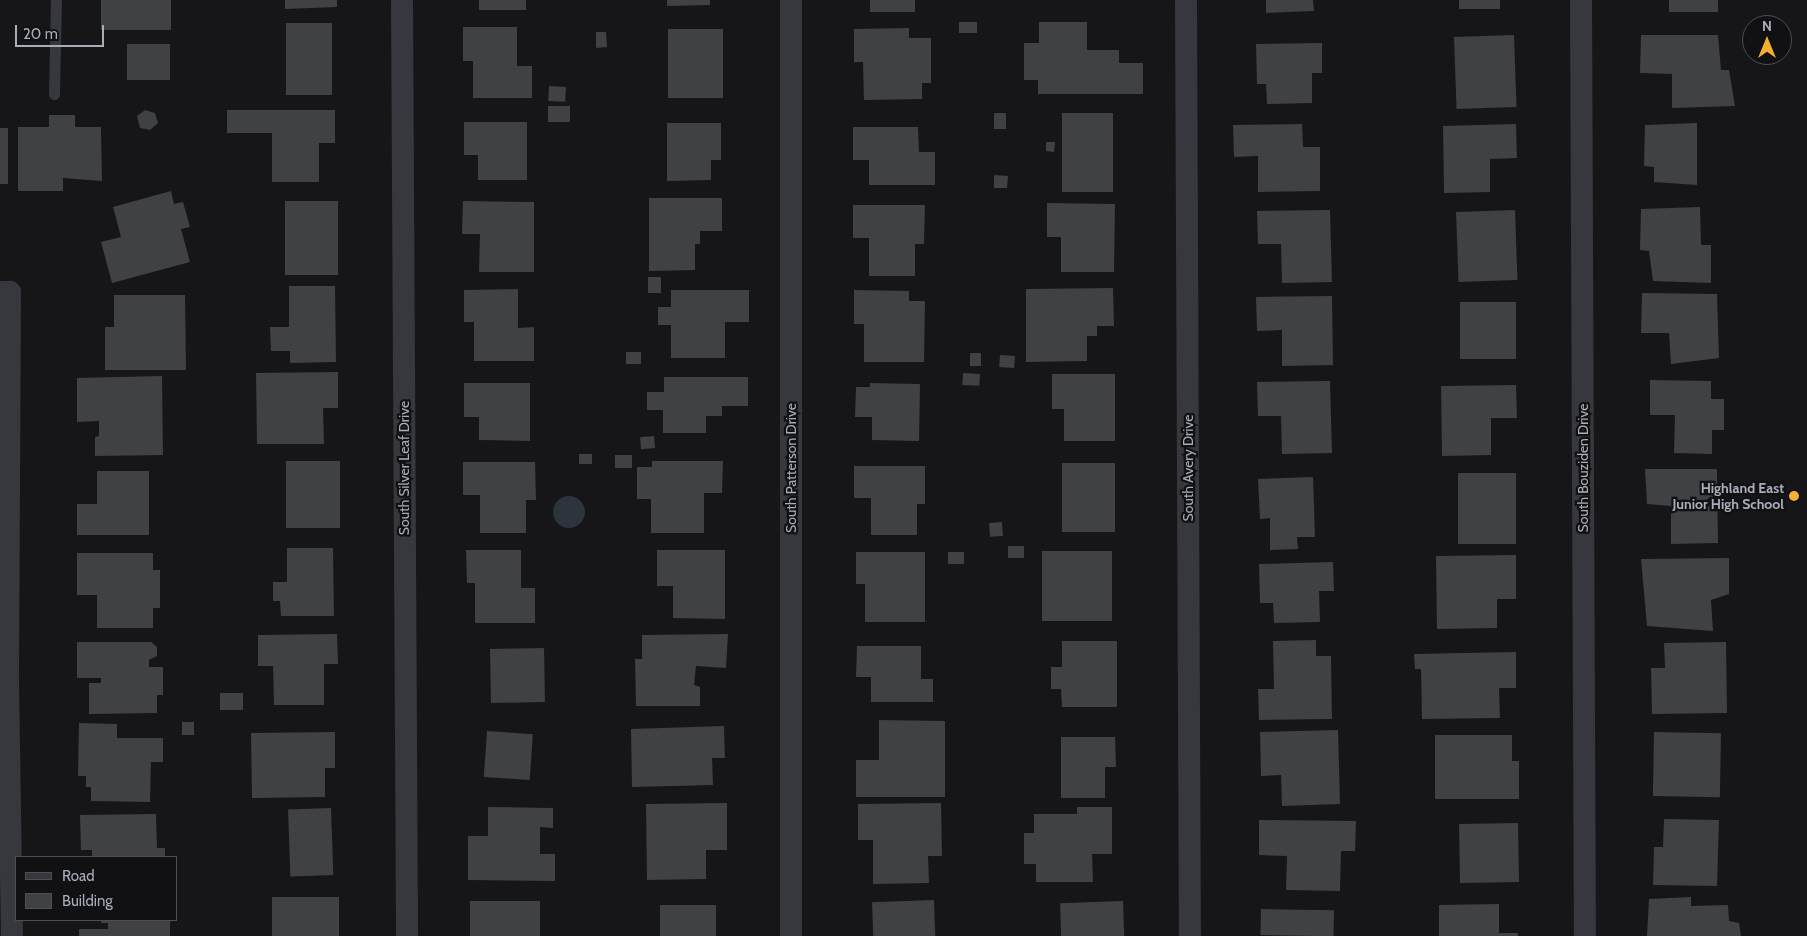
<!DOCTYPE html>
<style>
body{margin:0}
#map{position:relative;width:1807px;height:936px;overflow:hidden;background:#161618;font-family:Cabin,sans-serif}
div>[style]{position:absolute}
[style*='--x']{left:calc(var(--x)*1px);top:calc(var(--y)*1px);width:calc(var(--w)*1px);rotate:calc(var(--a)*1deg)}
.water>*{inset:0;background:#2c353c}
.round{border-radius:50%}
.building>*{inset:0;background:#404145;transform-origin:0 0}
.lane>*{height:11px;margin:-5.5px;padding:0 5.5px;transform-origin:5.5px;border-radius:5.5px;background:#37383d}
.street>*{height:22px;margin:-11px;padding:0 11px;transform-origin:11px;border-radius:11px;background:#37383d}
.dots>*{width:14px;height:14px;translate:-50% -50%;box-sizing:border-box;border:2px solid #111113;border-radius:50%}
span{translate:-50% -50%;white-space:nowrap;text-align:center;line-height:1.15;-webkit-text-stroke:4.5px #111113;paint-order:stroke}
.street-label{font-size:14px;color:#a8adb8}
.poi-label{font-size:14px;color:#a8adb8;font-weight:700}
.right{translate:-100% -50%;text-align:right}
.legend{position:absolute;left:15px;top:856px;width:162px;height:65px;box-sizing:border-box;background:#111113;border:1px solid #4d4f55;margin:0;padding:6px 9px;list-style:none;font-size:15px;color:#a8adb8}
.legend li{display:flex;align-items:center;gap:10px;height:25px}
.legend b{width:25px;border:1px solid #4d4f55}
.north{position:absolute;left:1742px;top:15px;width:50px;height:50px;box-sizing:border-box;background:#111113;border:1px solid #4d4f55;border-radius:50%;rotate:0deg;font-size:14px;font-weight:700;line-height:20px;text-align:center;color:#a8adb8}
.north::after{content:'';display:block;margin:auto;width:18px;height:22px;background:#f2b134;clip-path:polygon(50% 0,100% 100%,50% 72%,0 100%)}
.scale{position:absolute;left:15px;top:25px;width:89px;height:22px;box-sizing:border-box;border:2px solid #a8adb8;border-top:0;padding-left:6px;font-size:15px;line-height:18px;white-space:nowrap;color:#a8adb8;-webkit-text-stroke:4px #111113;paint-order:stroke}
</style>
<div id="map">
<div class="water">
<i class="round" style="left:553px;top:496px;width:32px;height:32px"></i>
</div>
<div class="building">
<i style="left:101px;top:0;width:70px;height:30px"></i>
<i style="clip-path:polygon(285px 0,337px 0,337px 7px,285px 9px)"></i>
<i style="left:479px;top:0;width:47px;height:10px"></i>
<i style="clip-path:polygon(667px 0,710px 0,710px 5px,667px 6px)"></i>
<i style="left:870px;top:0;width:45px;height:12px"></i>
<i style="clip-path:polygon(1266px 0,1313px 0,1314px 11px,1266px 13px)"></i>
<i style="left:1459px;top:0;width:41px;height:9px"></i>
<i style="left:1669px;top:0;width:49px;height:12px"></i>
<i style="left:959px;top:22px;width:18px;height:11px"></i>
<i style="clip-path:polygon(1039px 22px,1087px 22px,1087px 50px,1119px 50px,1119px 63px,1143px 63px,1143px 94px,1038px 94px,1038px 80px,1024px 80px,1024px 43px,1039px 43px)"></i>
<i style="left:286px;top:23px;width:46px;height:72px"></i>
<i style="clip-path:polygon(463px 27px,517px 27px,517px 66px,532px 66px,532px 98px,473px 98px,473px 61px,463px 61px)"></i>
<i style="clip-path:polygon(909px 28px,909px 38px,931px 38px,931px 83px,922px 83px,922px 99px,864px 100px,863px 62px,854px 62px,854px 29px)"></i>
<i style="left:668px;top:29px;width:55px;height:69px"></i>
<i style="clip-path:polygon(596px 32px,606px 32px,607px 47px,596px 48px)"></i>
<i style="left:1514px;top:35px;width:72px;height:60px;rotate:88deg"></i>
<i style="clip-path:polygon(1641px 35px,1718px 35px,1721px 70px,1729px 70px,1735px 106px,1672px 108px,1672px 74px,1640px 73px)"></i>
<i style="clip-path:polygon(1322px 43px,1322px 73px,1312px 73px,1312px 103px,1267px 104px,1266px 84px,1257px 84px,1256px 44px)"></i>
<i style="left:127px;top:44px;width:43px;height:36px"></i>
<i style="left:549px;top:86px;width:17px;height:15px;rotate:3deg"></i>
<i style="left:548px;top:106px;width:22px;height:16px"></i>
<i style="clip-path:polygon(145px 110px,155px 113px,158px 123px,150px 130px,140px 128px,137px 116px)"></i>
<i style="clip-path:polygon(227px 110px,335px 110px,335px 143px,319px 143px,319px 182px,272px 182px,272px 133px,227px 133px)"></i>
<i style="left:994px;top:113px;width:12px;height:16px"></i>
<i style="left:1062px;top:113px;width:51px;height:79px"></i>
<i style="clip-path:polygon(49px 115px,75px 115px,75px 127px,101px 127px,102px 181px,63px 178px,63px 191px,18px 191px,18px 127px,49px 127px)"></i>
<i style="clip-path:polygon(464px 122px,527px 122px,527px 180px,478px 180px,478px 155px,464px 155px)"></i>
<i style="clip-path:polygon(667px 123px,721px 123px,721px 160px,711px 160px,711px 180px,667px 181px)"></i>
<i style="clip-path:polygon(1697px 123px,1697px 185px,1654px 182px,1654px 167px,1644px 166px,1645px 125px)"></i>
<i style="clip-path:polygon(1302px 124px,1303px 147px,1320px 147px,1320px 191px,1258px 192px,1258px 156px,1234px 157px,1233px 125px)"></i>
<i style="clip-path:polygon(1516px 124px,1517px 158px,1490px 159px,1490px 192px,1444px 193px,1443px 126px)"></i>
<i style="clip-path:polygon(853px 127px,918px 127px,919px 152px,935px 152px,935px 185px,869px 185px,869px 160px,853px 160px)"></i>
<i style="left:0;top:128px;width:8px;height:56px"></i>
<i style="clip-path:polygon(1046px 142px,1055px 142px,1054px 152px,1046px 151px)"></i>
<i style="clip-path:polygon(994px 175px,1008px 176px,1007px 188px,994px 188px)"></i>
<i style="clip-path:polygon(171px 191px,174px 204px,183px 202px,190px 227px,181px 229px,190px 262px,112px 283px,101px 242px,121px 237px,113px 207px)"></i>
<i style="clip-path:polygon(649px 198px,722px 198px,722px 231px,700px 231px,700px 244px,695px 244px,695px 270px,649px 271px)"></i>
<i style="left:338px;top:201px;width:74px;height:53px;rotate:90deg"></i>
<i style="clip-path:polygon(463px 201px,534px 202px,534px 272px,479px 272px,480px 234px,462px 234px)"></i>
<i style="clip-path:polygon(1047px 203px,1115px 204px,1114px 272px,1061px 272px,1061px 237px,1047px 237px)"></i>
<i style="clip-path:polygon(853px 205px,925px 205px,924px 244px,915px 244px,915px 276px,869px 276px,869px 238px,853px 238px)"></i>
<i style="clip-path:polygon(1700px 207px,1701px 245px,1711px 245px,1711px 283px,1653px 281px,1649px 251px,1640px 250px,1641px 209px)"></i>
<i style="clip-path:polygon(1330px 210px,1332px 282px,1282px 283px,1281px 244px,1258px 244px,1257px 211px)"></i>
<i style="left:1515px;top:210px;width:70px;height:59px;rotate:88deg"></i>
<i style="left:661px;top:277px;width:16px;height:13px;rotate:90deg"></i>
<i style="clip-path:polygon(289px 286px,335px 286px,336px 362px,290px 363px,290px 351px,271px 351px,270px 327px,289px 327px)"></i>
<i style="clip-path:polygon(1113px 288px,1114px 326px,1097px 326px,1097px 336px,1087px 336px,1087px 361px,1026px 362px,1026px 289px)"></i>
<i style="clip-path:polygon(518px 289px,518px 328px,534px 327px,534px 361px,474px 361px,474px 322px,464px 322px,464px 290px)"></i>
<i style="clip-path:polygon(671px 290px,749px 290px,749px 322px,725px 322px,725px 358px,671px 358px,671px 325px,658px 325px,658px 307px,671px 307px)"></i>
<i style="clip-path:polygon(854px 290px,909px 291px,909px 301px,925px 301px,924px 362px,864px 362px,864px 324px,854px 324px)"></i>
<i style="clip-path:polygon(1642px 293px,1717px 294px,1719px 358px,1671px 364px,1669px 333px,1641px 333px)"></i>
<i style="clip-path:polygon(114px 295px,185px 295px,186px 370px,105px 370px,105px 327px,114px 327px)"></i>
<i style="clip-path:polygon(1332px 296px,1333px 365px,1282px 366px,1282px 330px,1257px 331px,1256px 297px)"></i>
<i style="left:1460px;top:302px;width:56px;height:57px"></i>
<i style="left:626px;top:352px;width:15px;height:12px"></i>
<i style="left:970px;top:353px;width:11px;height:13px"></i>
<i style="left:1000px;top:355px;width:15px;height:12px;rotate:4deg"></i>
<i style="clip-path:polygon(338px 372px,338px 408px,323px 408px,324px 444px,257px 444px,256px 373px)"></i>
<i style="left:963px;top:373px;width:17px;height:12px;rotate:3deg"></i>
<i style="clip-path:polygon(1052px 374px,1115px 374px,1115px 441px,1064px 441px,1064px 409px,1052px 409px)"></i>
<i style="clip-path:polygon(162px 376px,163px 455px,95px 456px,95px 437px,99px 436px,99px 421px,77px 422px,77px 378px)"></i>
<i style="clip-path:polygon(664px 377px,748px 377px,748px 406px,722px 406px,722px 416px,706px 416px,706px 433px,663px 433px,663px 410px,647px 410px,647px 392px,664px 392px)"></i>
<i style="clip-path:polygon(1650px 380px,1711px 381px,1711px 399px,1724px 399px,1724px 430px,1712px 430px,1712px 454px,1674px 453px,1675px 415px,1650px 415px)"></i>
<i style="clip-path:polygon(1330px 381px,1332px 453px,1282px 454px,1281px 416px,1258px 416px,1257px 382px)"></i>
<i style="clip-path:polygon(464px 383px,530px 383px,530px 441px,479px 440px,479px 417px,464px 417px)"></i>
<i style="clip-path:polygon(870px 383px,920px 384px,919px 441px,872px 440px,872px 417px,855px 417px,856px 387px,870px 387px)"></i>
<i style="clip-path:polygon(1516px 385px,1517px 418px,1491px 418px,1491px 455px,1442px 456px,1441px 386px)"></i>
<i style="left:654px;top:436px;width:12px;height:14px;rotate:85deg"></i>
<i style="left:579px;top:454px;width:13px;height:10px"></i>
<i style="left:615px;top:455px;width:17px;height:13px"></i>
<i style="left:286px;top:461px;width:54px;height:67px"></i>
<i style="clip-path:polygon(652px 461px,723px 461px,722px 493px,704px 493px,704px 533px,651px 533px,651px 499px,637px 499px,637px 467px,652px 467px)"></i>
<i style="clip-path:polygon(463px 462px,535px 462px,536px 500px,526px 500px,526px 533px,480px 533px,480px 495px,463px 495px)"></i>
<i style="left:1062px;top:463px;width:53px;height:69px"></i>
<i style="clip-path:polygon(854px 466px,925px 466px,925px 504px,917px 504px,917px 535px,871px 535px,871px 498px,854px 498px)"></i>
<i style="clip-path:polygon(1645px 469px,1717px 469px,1718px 543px,1671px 544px,1671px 506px,1647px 504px)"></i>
<i style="clip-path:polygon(97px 471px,149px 471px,149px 535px,77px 535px,77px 504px,97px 504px)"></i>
<i style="left:1458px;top:473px;width:58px;height:71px"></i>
<i style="clip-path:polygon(1313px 477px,1315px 537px,1297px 537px,1298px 549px,1270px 550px,1270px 518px,1260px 519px,1258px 479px)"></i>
<i style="left:1002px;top:522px;width:14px;height:13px;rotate:86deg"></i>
<i style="left:1008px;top:546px;width:16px;height:12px"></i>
<i style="clip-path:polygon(287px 548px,333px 548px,334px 616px,281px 616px,280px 601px,273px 601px,273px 582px,287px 582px)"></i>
<i style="clip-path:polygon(466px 550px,521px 550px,521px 588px,535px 588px,535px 623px,475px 623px,475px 583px,467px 583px)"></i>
<i style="clip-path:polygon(657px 550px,725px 550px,725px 619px,673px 618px,673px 586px,657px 586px)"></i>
<i style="left:1042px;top:551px;width:70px;height:70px"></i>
<i style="clip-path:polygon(856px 552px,925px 552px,925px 622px,865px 622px,865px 584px,856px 584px)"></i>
<i style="left:948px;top:552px;width:16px;height:12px"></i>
<i style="clip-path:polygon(77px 553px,153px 553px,153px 570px,160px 570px,160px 608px,153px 608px,153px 628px,97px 628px,97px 595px,77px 595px)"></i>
<i style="clip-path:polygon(1516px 555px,1516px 599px,1497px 599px,1497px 628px,1437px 629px,1436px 556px)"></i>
<i style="clip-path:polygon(1729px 558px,1729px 594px,1711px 600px,1713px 631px,1647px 626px,1641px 559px)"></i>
<i style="clip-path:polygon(1333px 562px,1334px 591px,1319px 591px,1320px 622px,1274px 623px,1273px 603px,1260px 603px,1259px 564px)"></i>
<i style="clip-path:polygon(337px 634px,338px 664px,324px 664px,324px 705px,274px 705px,273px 666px,258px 666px,258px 635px)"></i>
<i style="clip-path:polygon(728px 634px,726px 668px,696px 666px,694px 685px,700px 687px,700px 706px,636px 706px,635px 659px,642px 659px,642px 635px)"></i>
<i style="clip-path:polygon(1316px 640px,1316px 656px,1331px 656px,1332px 719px,1259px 720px,1258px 689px,1274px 689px,1273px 641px)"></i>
<i style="clip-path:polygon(1062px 641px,1117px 641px,1117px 707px,1062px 707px,1061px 689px,1051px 689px,1051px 667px,1062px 667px)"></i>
<i style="clip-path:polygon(77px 642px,151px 642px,157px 647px,157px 656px,149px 660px,149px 667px,163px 667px,163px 695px,157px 695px,157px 713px,89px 714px,89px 683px,101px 683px,101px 678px,77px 678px)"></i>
<i style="clip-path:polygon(1726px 642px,1727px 713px,1652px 714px,1651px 668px,1665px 668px,1664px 643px)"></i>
<i style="clip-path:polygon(857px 646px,921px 646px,921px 679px,933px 679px,933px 702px,871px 702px,871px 677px,856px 677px)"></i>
<i style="left:544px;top:648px;width:54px;height:54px;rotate:89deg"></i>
<i style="clip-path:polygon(1516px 652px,1516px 688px,1499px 688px,1500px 718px,1422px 719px,1421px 669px,1415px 669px,1414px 654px)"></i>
<i style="left:243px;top:693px;width:17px;height:23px;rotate:90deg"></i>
<i style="clip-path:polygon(879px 720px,945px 721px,945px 797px,856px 797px,856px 760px,879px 760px)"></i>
<i style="left:182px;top:722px;width:12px;height:13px"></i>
<i style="clip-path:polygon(79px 723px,117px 724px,117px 738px,163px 738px,163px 762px,151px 762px,150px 802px,91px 801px,91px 787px,86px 787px,86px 776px,78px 776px)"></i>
<i style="clip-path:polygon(724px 726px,725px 758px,712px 758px,713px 785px,632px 787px,631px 729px)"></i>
<i style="clip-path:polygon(1338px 730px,1340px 804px,1282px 806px,1281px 775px,1261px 776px,1260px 732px)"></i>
<i style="left:487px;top:731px;width:46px;height:46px;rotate:4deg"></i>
<i style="clip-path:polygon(335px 732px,335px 768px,325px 768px,325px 797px,252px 798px,251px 733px)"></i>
<i style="left:1654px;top:732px;width:67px;height:64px;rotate:1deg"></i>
<i style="clip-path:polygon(1435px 735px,1512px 735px,1512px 761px,1519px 761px,1519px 799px,1435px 799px)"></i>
<i style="clip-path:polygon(1061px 737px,1115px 737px,1116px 767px,1105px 767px,1105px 798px,1061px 798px)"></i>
<i style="clip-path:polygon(727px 803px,727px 850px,706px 850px,706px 879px,647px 880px,646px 804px)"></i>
<i style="clip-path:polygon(941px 803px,942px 856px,928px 856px,929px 883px,873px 884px,873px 840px,858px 840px,858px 804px)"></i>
<i style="clip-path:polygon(488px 807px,553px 808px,553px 828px,540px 827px,540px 854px,555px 854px,555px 881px,468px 880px,468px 836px,488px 836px)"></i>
<i style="clip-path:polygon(1077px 807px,1112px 807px,1112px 854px,1092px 854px,1093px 882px,1036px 882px,1036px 864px,1024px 864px,1024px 833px,1034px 833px,1034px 814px,1077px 814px)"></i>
<i style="left:331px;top:808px;width:67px;height:43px;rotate:88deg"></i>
<i style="clip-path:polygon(156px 814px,157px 848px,165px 848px,165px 857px,92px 857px,92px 850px,81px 850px,80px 815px)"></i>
<i style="clip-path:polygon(1664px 819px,1719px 820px,1717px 886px,1653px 885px,1654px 847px,1663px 847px)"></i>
<i style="clip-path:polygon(1259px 820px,1356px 821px,1355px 851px,1341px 851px,1340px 891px,1286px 890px,1287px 856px,1259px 855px)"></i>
<i style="left:1518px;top:823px;width:59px;height:59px;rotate:89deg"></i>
<i style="left:272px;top:897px;width:67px;height:39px"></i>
<i style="clip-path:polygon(1691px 897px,1691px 906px,1728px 905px,1729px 921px,1739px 923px,1741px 936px,1647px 936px,1649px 899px)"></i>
<i style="left:934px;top:900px;width:36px;height:62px;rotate:88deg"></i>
<i style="left:470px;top:901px;width:70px;height:35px"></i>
<i style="left:1123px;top:901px;width:35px;height:63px;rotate:88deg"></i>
<i style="clip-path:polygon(1499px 904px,1499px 933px,1518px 933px,1518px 936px,1439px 936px,1439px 905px)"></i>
<i style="left:660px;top:905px;width:56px;height:31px"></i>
<i style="left:1261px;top:909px;width:73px;height:26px;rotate:1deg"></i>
<i style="clip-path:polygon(101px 920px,170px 920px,170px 936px,79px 936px,79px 929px,108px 929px,108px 923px,101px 923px)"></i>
</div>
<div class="lane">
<i style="--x:54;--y:94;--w:94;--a:-88.8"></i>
</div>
<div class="street">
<i style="--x:402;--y:0;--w:936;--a:89.69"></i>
<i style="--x:1186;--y:0;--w:936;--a:89.76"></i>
<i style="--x:1581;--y:0;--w:936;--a:89.76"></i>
<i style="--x:0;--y:292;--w:10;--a:0"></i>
<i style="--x:10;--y:292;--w:390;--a:90.3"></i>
<i style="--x:8;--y:682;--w:254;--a:89.1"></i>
<i style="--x:791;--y:936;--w:936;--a:-90"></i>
</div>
<div class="dots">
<i style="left:1794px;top:496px;background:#f2b134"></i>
</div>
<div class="street-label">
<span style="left:404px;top:468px;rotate:-90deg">South Silver Leaf Drive</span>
<span style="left:791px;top:468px;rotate:-90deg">South Patterson Drive</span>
<span style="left:1188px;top:468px;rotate:-90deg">South Avery Drive</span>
<span style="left:1583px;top:468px;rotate:-90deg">South Bouziden Drive</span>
</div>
<div class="poi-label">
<span class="right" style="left:1784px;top:496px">Highland East<br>Junior High School</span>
</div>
<ul class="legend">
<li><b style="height:6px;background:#37383d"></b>Road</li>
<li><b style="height:14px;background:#404145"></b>Building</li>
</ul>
<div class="north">N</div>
<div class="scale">20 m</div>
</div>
